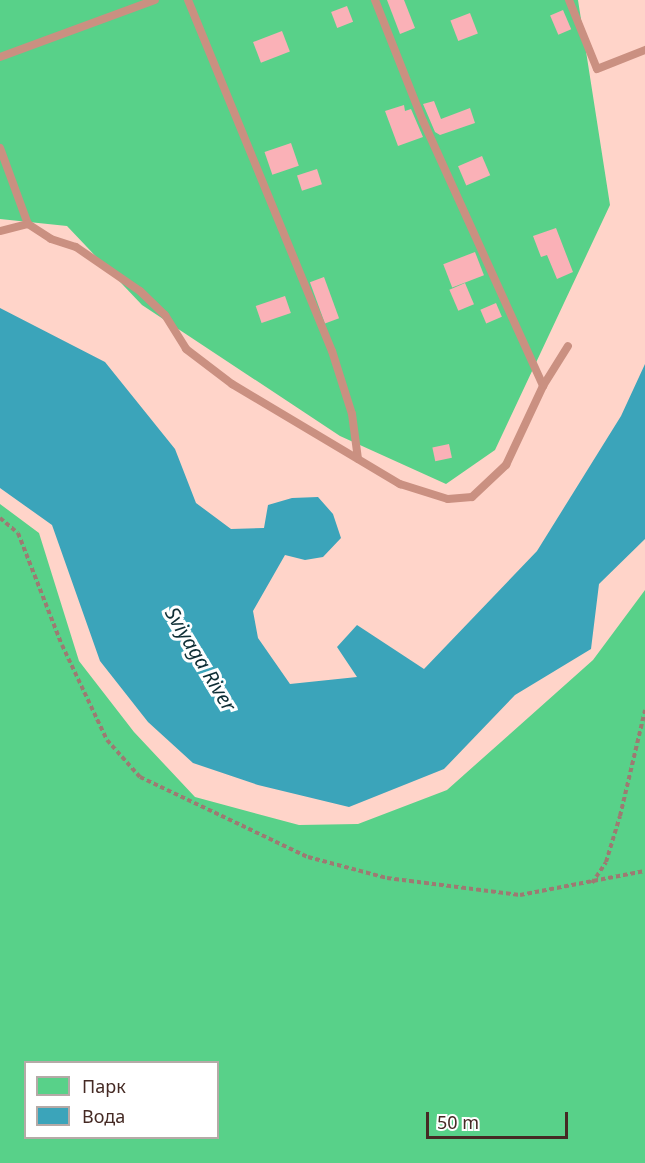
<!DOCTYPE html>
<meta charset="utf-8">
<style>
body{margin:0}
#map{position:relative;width:645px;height:1163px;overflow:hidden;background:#ffd4c9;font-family:"Noto Sans",sans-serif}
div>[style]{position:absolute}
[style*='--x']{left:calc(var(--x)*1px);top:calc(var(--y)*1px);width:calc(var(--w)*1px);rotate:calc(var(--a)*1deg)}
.green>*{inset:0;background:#58d189}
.water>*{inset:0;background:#3ba4ba}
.building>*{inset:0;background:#fab1b7;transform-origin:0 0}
.path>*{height:4px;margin-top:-2px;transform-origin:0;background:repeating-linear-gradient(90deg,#9d7a72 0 4.5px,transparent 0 7.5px)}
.lane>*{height:8px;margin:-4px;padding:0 4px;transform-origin:4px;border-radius:4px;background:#ca9081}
span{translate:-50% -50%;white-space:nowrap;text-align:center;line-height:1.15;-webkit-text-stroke:6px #fff;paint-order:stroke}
.water-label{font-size:20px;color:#0e2e35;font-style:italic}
.legend{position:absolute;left:24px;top:1061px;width:195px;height:78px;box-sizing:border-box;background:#fff;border:2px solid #b5aaa7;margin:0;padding:8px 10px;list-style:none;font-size:18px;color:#452a24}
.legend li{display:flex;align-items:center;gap:12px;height:30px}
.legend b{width:30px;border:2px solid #b5aaa7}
.scale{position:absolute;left:426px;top:1112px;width:142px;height:27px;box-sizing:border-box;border:3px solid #452a24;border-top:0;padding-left:8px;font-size:18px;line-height:21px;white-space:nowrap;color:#452a24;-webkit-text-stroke:4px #fff;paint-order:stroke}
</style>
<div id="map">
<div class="green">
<i style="clip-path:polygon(0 0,578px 0,610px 205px,495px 450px,446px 484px,340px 436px,142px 305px,67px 226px,0 219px)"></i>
<i style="clip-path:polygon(evenodd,0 504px,39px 533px,79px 661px,134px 732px,195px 797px,299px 825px,358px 824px,447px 790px,593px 660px,645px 590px,645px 1163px,0 1163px,0 504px,218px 1062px,218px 1138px,26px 1138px,26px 1062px,218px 1062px)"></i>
</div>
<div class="water">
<i style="clip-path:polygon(0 308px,105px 362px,175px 449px,196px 503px,231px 529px,264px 528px,268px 505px,292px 498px,318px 497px,333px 514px,341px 538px,323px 557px,305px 560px,285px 555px,253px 611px,258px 638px,290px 684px,357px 677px,337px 647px,357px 625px,424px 669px,537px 551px,621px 416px,645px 364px,645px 539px,599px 584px,591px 649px,515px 695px,444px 769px,349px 807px,258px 785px,193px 763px,148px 722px,100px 661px,52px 525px,0 488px)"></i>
</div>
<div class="building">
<i style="clip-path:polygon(387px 0,404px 0,415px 28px,400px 34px)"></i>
<i style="left:347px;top:6px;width:17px;height:17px;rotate:69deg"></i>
<i style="left:563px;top:10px;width:21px;height:14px;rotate:67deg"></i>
<i style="left:470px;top:13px;width:22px;height:21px;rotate:69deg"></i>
<i style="left:282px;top:31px;width:22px;height:31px;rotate:69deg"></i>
<i style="clip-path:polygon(434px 101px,441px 119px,470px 108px,475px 123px,440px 135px,435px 132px,423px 104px)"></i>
<i style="clip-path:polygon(404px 105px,405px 111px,411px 109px,423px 137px,398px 146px,385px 111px)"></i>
<i style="left:291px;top:143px;width:24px;height:28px;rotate:71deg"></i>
<i style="left:482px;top:156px;width:21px;height:26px;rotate:67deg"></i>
<i style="left:317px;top:169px;width:16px;height:21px;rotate:72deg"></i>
<i style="clip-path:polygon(556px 228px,573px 272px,557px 279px,547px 255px,541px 257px,533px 236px)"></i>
<i style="left:475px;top:252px;width:25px;height:34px;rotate:69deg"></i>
<i style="left:324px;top:277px;width:44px;height:15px;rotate:70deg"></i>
<i style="left:465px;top:283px;width:23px;height:17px;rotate:67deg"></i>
<i style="left:285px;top:296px;width:18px;height:31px;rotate:71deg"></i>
<i style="left:496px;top:303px;width:15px;height:17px;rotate:67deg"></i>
<i style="left:449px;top:444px;width:14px;height:17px;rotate:78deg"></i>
</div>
<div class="path">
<i style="--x:0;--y:518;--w:23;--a:40"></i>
<i style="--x:18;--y:533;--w:120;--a:68.6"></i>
<i style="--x:62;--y:645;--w:105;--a:64.7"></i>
<i style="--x:107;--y:740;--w:50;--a:48.3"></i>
<i style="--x:140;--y:777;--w:186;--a:25.5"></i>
<i style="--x:308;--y:857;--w:82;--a:14.9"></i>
<i style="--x:387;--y:878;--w:134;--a:7.3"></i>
<i style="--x:520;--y:895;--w:127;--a:-10.9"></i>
<i style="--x:592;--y:883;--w:25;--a:-56"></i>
<i style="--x:606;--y:862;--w:48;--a:-73.1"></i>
<i style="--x:620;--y:816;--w:109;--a:-76.7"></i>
</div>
<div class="lane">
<i style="--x:188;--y:0;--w:379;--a:67.7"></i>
<i style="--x:332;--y:351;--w:66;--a:72.4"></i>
<i style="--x:352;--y:414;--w:45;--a:82.4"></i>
<i style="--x:375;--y:0;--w:130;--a:68.4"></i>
<i style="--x:423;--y:121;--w:291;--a:65.6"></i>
<i style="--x:569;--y:0;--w:74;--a:67.9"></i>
<i style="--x:597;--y:69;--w:52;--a:-21.6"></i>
<i style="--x:0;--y:57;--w:165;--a:-20.2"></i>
<i style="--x:0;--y:148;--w:81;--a:69.8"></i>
<i style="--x:0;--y:231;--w:29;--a:-14"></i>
<i style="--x:28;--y:224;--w:27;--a:33"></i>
<i style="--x:51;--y:239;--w:26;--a:18"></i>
<i style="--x:76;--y:247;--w:78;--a:34.5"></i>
<i style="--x:140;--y:291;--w:35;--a:44"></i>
<i style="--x:165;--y:315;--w:40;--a:58"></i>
<i style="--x:186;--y:349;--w:58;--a:37.3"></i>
<i style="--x:232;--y:384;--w:196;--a:30.8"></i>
<i style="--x:400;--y:484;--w:50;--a:17.4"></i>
<i style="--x:448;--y:499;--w:24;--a:-5"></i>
<i style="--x:472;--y:497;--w:47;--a:-43.3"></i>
<i style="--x:506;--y:465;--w:87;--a:-64.9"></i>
<i style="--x:543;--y:386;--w:47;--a:-58"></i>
</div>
<div class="water-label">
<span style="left:201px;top:659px;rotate:59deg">Sviyaga River</span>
</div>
<ul class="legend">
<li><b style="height:16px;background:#58d189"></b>Парк</li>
<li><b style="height:16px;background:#3ba4ba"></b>Вода</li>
</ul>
<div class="scale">50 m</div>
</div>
